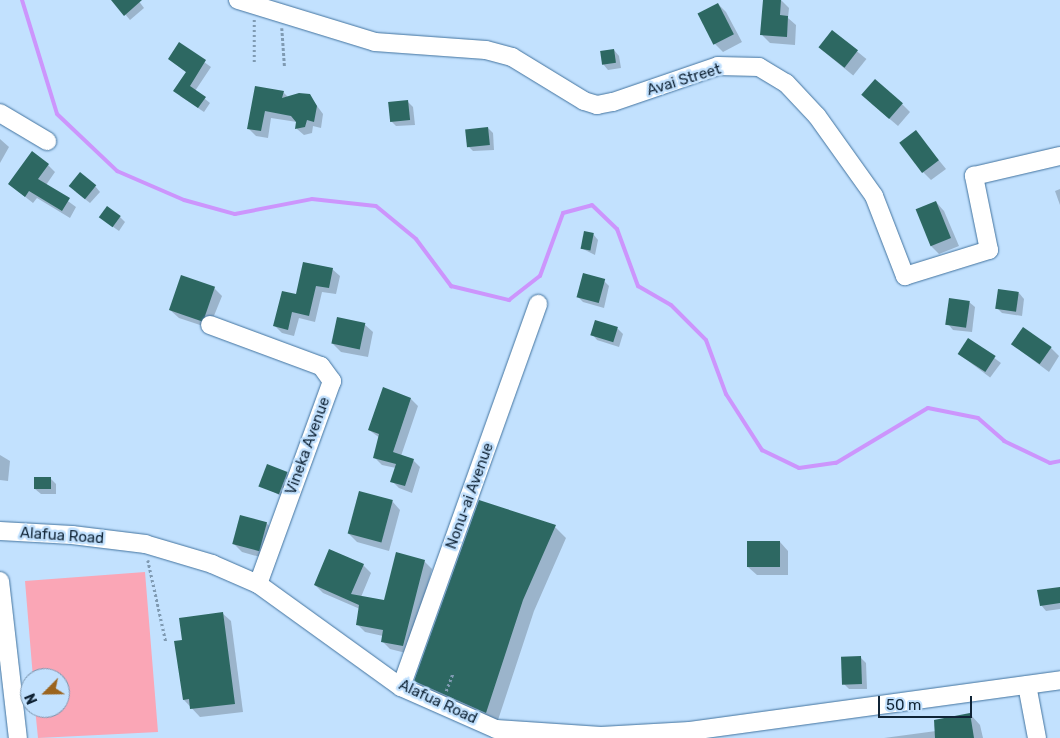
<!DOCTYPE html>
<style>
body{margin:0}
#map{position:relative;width:1060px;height:738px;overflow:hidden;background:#c2e1fe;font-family:Rubik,sans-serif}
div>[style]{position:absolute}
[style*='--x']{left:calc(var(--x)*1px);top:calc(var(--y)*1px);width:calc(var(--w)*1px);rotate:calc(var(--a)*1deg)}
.green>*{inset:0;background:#faa6b6}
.shadow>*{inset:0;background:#0003;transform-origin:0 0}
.stream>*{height:4px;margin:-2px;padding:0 2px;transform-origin:2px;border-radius:2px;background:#cc95fc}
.building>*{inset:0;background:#2d6862;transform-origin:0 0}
.path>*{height:2.5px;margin-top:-1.25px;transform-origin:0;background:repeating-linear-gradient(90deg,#7f9ab2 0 2.5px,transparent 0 5px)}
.roads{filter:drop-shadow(0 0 1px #42739f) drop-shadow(0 0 1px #42739f)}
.minor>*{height:18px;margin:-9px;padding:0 9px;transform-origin:9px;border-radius:9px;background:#fff}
span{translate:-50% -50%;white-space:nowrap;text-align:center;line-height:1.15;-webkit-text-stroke:5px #c2e1fe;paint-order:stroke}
.street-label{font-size:15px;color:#102436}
.north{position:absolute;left:20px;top:668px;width:50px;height:50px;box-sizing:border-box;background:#c2e1fe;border:1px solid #7b95ae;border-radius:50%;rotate:247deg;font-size:14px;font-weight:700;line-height:20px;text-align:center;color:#102436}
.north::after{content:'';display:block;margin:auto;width:18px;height:22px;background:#9b641e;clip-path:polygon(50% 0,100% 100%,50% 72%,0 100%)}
.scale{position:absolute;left:878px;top:696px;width:94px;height:22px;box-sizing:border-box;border:2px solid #102436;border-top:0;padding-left:6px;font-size:15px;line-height:18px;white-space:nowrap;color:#102436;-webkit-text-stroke:4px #c2e1fe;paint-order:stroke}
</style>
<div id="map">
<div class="green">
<i style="clip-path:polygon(145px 572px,158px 732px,38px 738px,35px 708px,60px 708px,60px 678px,33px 678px,25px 581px)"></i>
</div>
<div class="shadow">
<i style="clip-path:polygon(113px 0,138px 0,144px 8px,130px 20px)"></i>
<i style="clip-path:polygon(764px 0,781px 0,789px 8px,788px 18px,796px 25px,795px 45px,770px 43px,762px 35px)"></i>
<i style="clip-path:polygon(718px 4px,726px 12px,742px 42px,723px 52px,715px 44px)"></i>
<i style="left:833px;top:32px;width:43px;height:21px;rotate:39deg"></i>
<i style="clip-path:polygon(179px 44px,211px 67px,195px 91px,210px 103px,204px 112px,180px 96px,187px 73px,169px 59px)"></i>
<i style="clip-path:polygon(614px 50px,619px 56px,621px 68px,608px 70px,603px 64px)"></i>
<i style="clip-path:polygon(256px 87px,283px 92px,289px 98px,309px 95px,323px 114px,321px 128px,313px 126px,312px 133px,304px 135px,297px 129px,297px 122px,271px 118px,268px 138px,256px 136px,249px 129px)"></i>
<i style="clip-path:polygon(408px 102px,413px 107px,415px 125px,396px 126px,391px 121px)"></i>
<i style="clip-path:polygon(871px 103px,902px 104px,910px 112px,898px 126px)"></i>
<i style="clip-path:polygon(488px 128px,493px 133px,494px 150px,473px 151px,468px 146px)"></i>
<i style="clip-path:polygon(916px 132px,946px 169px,931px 180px,923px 172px)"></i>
<i style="clip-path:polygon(0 139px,9px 147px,0 163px)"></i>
<i style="clip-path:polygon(48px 165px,55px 172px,46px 185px,76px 207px,70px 218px,37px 198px,33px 203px,9px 184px)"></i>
<i style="clip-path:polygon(95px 186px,100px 192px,90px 203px,76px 192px)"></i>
<i style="clip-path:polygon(1060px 189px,1060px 205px,1055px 191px)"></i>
<i style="clip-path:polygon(936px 202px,944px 211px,959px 246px,939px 254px,931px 246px)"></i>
<i style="clip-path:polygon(120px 217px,125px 222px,119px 231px,106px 222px)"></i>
<i style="clip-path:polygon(593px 234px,598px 240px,595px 255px,581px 248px)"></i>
<i style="clip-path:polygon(332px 269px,340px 276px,336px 294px,322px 292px,315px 322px,299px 318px,294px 336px,282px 333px,275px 326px,297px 296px)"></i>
<i style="clip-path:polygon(604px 281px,609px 286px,604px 308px,583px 302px,578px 297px)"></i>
<i style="clip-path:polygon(214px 288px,222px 296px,209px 328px,179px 318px,170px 310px)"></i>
<i style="clip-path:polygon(1019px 293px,1024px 299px,1022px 316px,1002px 313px,997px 308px)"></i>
<i style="clip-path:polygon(969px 302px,975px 307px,972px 332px,953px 330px,948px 324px)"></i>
<i style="clip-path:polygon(596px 321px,618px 329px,623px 334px,619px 347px,597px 340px,592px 334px)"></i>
<i style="clip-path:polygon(364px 324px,373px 332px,368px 357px,341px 352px,333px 344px)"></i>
<i style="left:969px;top:339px;width:40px;height:18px;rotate:37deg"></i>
<i style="clip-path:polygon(1013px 345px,1051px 348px,1059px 356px,1049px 372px)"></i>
<i style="clip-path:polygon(411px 399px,418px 406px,401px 456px,413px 460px,420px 467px,412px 493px,399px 488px,392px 481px,396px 468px,382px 465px,375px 458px,380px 438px,369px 430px)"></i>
<i style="clip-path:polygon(0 455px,10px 461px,8px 481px,0 480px)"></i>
<i style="clip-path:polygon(287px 473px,292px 478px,285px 498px,260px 485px)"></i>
<i style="clip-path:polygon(51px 479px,56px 484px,56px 494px,41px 494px,35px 489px)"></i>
<i style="clip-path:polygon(392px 501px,400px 510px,389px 551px,357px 542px,349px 534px)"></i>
<i style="clip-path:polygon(266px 523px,275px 531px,267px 559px,242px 552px,234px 544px)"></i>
<i style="clip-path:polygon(555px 527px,566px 538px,534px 611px,497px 723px,427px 692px,416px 681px)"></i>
<i style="clip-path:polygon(780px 542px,788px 551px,788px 575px,757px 575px,748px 567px)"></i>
<i style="clip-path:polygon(424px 561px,432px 569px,410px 654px,390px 649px,382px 641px,383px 636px,365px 632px,357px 624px,360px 609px,323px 593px,315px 585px,363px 565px,371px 573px,361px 597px,385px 601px)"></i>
<i style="clip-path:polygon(1060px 589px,1060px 609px,1046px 611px,1041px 605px)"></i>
<i style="clip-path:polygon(222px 613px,231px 621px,243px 712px,200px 717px,184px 700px,183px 641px)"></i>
<i style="clip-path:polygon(861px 658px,866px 663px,867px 689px,849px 689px,844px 684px)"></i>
<i style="clip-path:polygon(970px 714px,980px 725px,983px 738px,884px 738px,936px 731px)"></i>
</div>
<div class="stream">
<i style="--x:22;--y:0;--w:119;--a:72.9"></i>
<i style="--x:57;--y:114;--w:83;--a:43.5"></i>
<i style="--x:117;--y:171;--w:73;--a:23.4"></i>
<i style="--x:184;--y:200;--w:53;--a:15.4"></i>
<i style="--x:235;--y:214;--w:78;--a:-11"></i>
<i style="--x:312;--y:199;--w:64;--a:6.2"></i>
<i style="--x:376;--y:206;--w:52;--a:39.5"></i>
<i style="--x:416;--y:239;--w:59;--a:53.3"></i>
<i style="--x:451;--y:286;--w:60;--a:13.6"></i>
<i style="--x:509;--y:300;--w:39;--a:-38"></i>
<i style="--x:540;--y:276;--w:67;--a:-69.9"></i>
<i style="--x:563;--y:213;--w:30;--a:-15"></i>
<i style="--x:592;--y:205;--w:35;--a:44"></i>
<i style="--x:617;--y:229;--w:61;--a:69.8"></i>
<i style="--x:638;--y:286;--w:38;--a:30"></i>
<i style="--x:671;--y:305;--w:49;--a:45"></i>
<i style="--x:706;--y:340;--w:58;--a:69.7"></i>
<i style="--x:726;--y:394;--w:67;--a:57.3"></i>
<i style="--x:762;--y:450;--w:41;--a:25.9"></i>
<i style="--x:799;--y:468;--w:37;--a:-8"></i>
<i style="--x:836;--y:463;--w:107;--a:-30.9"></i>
<i style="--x:928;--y:408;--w:51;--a:11.3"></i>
<i style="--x:978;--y:418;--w:35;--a:41"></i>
<i style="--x:1004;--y:441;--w:51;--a:25.6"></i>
<i style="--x:1050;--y:463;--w:10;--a:-11"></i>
</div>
<div class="building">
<i style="clip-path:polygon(111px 0,142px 0,124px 16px)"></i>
<i style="clip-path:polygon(763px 0,781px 0,780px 15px,788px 16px,787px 37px,760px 35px)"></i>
<i style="left:718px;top:3px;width:35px;height:23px;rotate:63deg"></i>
<i style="left:832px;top:30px;width:33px;height:22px;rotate:38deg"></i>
<i style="clip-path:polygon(179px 42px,206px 60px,190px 86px,206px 97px,198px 108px,173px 91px,186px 72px,168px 59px)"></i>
<i style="left:614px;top:49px;width:14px;height:14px;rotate:82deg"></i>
<i style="left:875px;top:79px;width:37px;height:21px;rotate:41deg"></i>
<i style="clip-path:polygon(255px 86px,284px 91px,282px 98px,299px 93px,310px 94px,317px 106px,314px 122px,307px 120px,305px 127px,295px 129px,296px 122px,291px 116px,265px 111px,261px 131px,247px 129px)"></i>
<i style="left:408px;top:100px;width:20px;height:20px;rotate:84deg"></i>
<i style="left:488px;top:127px;width:18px;height:23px;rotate:84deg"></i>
<i style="left:916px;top:130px;width:38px;height:21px;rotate:53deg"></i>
<i style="clip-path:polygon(32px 151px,49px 164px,38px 179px,70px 198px,62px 211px,29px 191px,25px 197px,8px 184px)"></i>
<i style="left:80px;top:172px;width:21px;height:18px;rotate:39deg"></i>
<i style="left:936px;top:201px;width:40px;height:22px;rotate:68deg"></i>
<i style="left:107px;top:206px;width:17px;height:14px;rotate:36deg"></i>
<i style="left:584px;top:231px;width:10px;height:18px;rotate:11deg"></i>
<i style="clip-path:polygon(303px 262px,333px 268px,329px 288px,316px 286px,309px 316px,292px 312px,288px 330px,273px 326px,282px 291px,296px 294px)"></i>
<i style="left:583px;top:273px;width:23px;height:25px;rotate:15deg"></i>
<i style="left:181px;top:275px;width:36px;height:37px;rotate:19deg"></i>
<i style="left:998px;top:289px;width:21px;height:20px;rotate:8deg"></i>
<i style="left:949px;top:298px;width:21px;height:27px;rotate:8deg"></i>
<i style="left:337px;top:317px;width:29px;height:27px;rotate:12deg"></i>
<i style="left:595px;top:320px;width:24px;height:16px;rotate:17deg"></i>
<i style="left:1023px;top:327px;width:35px;height:21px;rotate:35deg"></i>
<i style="left:968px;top:338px;width:33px;height:19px;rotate:33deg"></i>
<i style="clip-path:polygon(383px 387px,411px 398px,393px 452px,414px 459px,405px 486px,390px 482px,396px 464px,373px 458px,379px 434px,368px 430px)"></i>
<i style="left:267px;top:464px;width:22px;height:24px;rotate:21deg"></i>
<i style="left:34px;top:477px;width:17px;height:12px"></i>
<i style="left:359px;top:491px;width:35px;height:44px;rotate:15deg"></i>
<i style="clip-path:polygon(479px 500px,556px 525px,523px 600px,486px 713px,414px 681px)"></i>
<i style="left:240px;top:515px;width:28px;height:30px;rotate:15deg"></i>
<i style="left:747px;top:541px;width:33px;height:26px"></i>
<i style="clip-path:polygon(329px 549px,364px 564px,351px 594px,384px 600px,396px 552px,425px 560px,403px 646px,381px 642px,383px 630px,356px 625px,359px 605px,314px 585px)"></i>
<i style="clip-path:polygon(1060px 587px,1060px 603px,1040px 606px,1037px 590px)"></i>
<i style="clip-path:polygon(223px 612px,235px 704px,190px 709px,189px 699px,183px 700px,174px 641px,182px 640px,179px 618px)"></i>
<i style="left:861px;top:656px;width:28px;height:20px;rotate:88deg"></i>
<i style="clip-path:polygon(970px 713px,974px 738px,935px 738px,934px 720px)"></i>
</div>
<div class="path">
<i style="--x:282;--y:28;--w:39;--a:86"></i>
<i style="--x:254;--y:62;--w:43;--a:-90"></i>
<i style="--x:148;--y:560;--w:84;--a:77.6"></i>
<i style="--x:446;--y:691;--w:19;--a:-69"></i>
</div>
<div class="roads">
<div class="minor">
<i style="--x:238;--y:0;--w:143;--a:17"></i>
<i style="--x:375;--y:42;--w:111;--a:4.1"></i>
<i style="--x:486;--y:50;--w:27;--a:15"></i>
<i style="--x:512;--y:57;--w:84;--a:31.4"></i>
<i style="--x:584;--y:101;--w:14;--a:17"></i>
<i style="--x:597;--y:105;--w:16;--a:-11"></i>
<i style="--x:613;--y:102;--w:111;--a:-18.9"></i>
<i style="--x:718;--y:66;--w:41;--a:1.4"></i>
<i style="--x:759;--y:67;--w:31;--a:31"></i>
<i style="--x:786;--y:83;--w:45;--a:46.8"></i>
<i style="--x:817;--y:116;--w:98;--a:54.5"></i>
<i style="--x:874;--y:196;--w:86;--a:68.8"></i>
<i style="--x:905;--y:276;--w:88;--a:-17.2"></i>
<i style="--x:989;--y:250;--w:76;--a:-101.5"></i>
<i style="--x:974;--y:176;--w:88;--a:-13.1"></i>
<i style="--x:0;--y:113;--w:55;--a:30.8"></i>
<i style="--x:210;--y:325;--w:118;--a:20.3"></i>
<i style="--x:321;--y:366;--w:19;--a:54"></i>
<i style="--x:332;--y:381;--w:216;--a:110"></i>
<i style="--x:0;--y:531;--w:72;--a:3.2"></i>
<i style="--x:72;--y:535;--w:74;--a:7"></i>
<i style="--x:145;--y:544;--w:70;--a:16.6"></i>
<i style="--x:212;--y:564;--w:50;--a:23.5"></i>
<i style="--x:258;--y:584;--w:176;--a:35.8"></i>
<i style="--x:401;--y:687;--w:104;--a:23.9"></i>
<i style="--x:496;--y:729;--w:105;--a:3.8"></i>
<i style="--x:601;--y:736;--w:89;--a:-3.2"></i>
<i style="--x:690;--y:731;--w:373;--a:-7.8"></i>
<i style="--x:0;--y:581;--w:158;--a:83.5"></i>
<i style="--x:1027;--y:685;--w:54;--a:79.3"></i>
<i style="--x:401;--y:687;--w:407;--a:-70.3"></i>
</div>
</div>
<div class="street-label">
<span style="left:684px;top:80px;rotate:-17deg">Avai Street</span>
<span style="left:308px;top:446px;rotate:-70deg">Vineka Avenue</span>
<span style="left:470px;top:496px;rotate:-70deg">Nonu-ai Avenue</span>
<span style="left:62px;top:536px;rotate:4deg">Alafua Road</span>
<span style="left:438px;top:702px;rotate:25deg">Alafua Road</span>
</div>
<div class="north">N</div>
<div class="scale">50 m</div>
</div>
